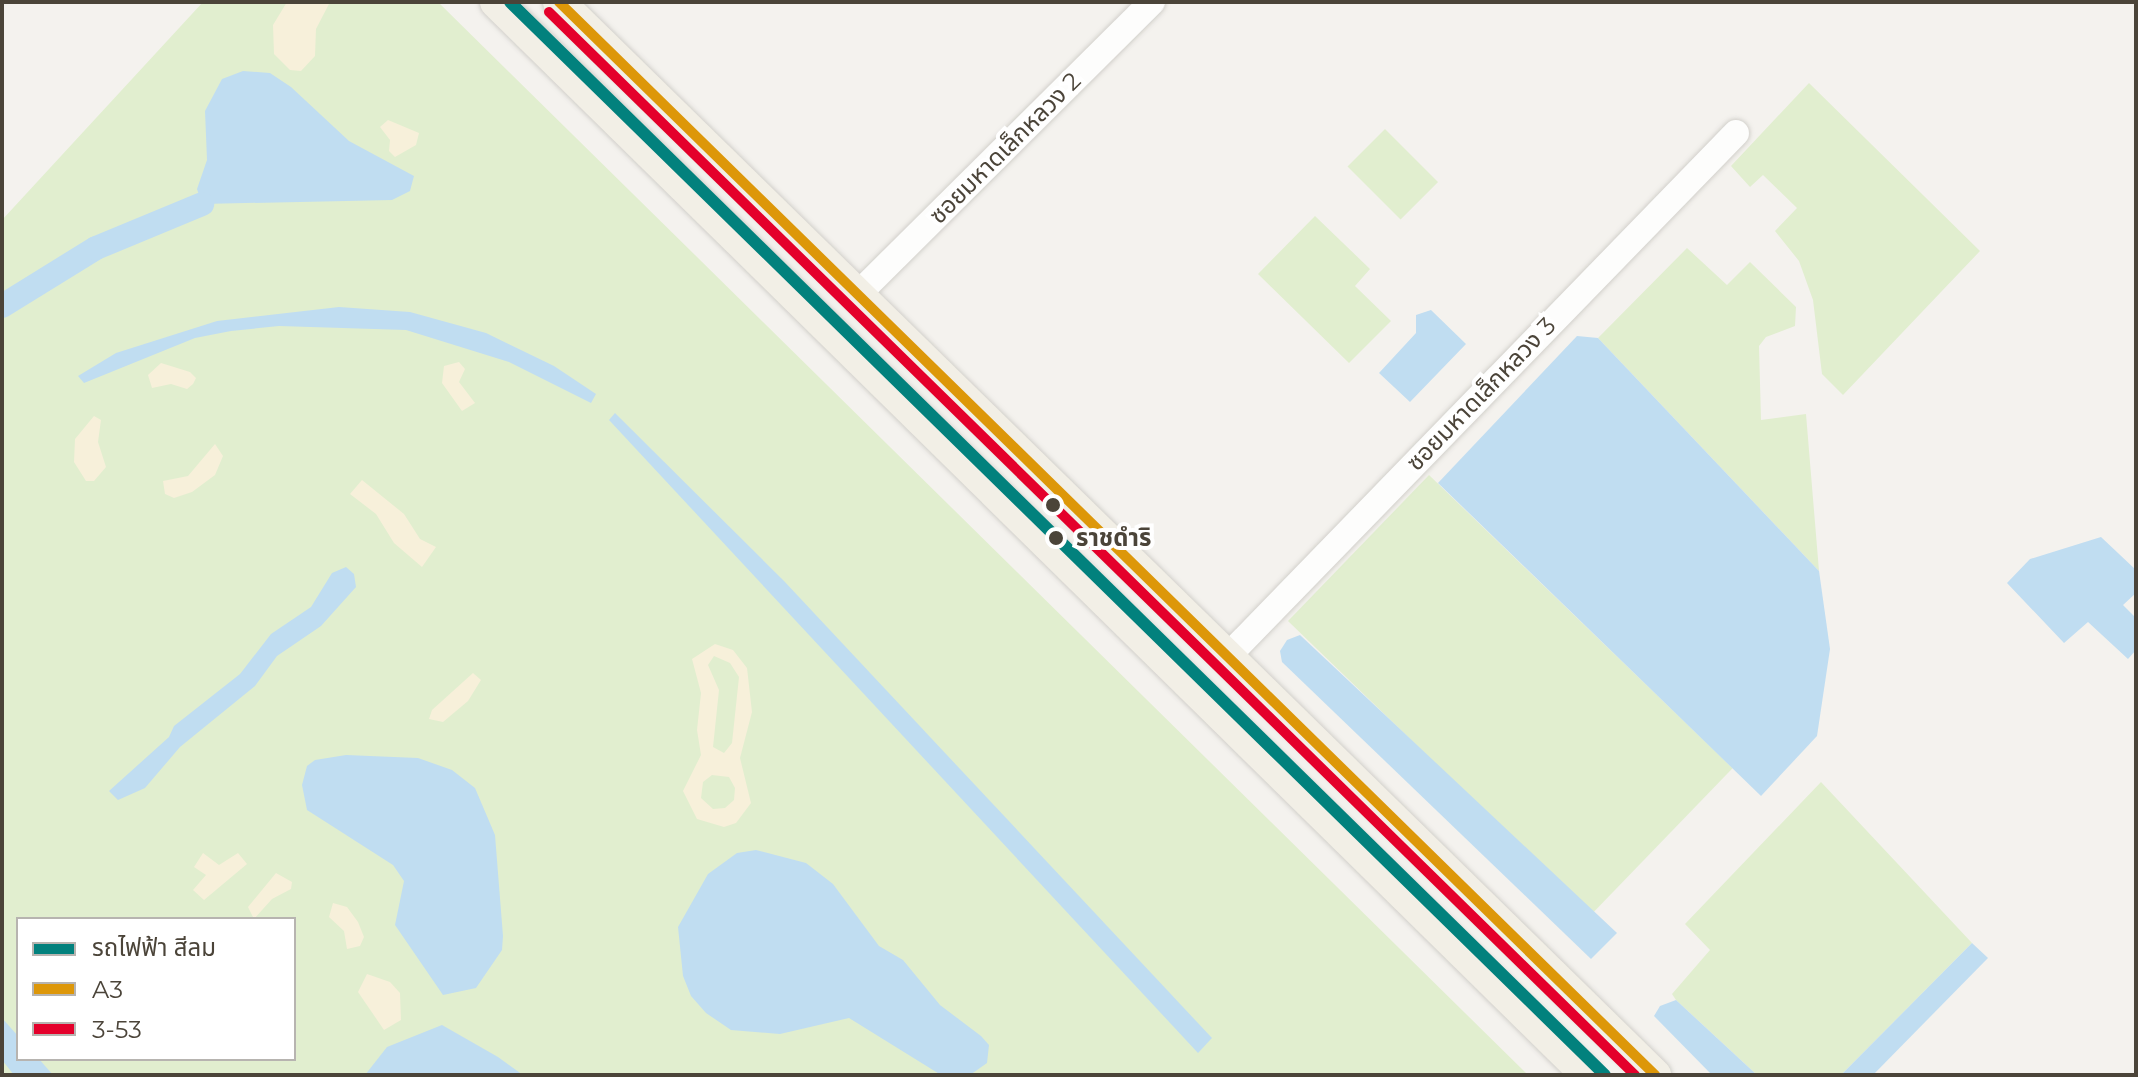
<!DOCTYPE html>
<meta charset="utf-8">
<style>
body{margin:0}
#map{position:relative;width:2138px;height:1077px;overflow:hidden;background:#f4f2ee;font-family:Montserrat,"Noto Sans Thai",sans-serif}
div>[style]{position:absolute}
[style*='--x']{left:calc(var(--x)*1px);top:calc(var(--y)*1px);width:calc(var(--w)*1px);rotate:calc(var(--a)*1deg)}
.green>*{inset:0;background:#e1eecf;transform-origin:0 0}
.sand>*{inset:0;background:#f7f0da}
.water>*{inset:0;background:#c0ddf1}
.canal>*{height:24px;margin:-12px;padding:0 12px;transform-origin:12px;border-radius:12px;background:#c0ddf1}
.roads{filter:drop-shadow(0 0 2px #d2d0cb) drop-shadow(0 0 2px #d2d0cb)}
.minor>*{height:26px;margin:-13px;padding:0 13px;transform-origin:13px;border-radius:13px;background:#fdfdfc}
.major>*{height:32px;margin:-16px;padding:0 16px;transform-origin:16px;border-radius:16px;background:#f2efe6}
.bus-1>*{height:10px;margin:-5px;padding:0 5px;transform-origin:5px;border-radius:5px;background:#dd9709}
.bus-2>*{height:10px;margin:-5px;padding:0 5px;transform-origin:5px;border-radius:5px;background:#e4002b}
.metro-1>*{height:12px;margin:-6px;padding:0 6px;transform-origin:6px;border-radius:6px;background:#02817d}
.dots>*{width:22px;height:22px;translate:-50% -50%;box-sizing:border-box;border:4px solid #fff;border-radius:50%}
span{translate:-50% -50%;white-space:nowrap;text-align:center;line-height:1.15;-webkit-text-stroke:8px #fff;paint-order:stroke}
.street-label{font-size:24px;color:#4b4439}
.stop-label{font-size:24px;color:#4b4439;font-weight:700}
.left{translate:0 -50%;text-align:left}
.frame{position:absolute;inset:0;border:4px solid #4b4439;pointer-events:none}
.legend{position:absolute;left:16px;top:917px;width:280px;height:144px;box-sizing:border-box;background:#fff;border:2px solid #b7b4b0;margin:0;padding:10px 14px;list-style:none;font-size:24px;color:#4b4439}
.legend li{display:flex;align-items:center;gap:16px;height:40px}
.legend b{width:40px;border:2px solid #b7b4b0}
</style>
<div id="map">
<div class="green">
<i style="clip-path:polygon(evenodd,203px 2px,438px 2px,1528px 1075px,2px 1075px,2px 220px,203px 2px,18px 919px,294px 919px,294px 1059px,18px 1059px,18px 919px)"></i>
<i style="clip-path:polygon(1809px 83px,1980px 251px,1843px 395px,1822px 374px,1813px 300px,1799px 261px,1775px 231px,1797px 208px,1763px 175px,1750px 187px,1731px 166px)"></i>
<i style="left:1385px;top:129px;width:75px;height:53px;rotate:45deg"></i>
<i style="clip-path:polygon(1315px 216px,1370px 269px,1355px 286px,1391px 321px,1349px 363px,1258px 274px)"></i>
<i style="clip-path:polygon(1687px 248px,1727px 285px,1750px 262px,1796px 307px,1795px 326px,1766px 337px,1759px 346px,1761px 420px,1806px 414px,1819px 571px,1598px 338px)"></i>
<i style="left:1429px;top:475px;width:422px;height:203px;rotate:44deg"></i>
<i style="clip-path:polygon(1821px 782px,1972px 943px,1841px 1075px,1757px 1075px,1676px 1000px,1672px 994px,1710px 950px,1685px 924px)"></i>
</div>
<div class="sand">
<i style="clip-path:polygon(287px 2px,330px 2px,316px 29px,315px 56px,301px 71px,290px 70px,274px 54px,273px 25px)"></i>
<i style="clip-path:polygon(388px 120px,419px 133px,416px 145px,395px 157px,389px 151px,390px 140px,380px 127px)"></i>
<i style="clip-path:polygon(459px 362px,465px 369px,459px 382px,475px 403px,462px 411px,442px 383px,444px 366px)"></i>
<i style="clip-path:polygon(161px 363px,190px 372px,196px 378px,193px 384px,187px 389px,171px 384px,152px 388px,148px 375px)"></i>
<i style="clip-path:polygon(94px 416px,101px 420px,98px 442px,106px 467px,94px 481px,86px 481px,74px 462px,75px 439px)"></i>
<i style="clip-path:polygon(215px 444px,223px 456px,215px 475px,192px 492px,174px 498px,165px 494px,163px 481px,188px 476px)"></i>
<i style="clip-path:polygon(362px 480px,404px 514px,420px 539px,436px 547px,422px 567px,394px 543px,376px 514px,350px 494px)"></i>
<i style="clip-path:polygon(evenodd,715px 644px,733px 650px,747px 668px,752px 712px,740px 758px,751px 803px,736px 823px,724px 827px,697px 819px,683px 791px,701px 755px,697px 730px,701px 693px,692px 659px,715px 644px,714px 656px,730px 663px,739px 677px,732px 743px,724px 753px,713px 747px,719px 690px,708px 665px,714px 656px,715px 644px,712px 775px,729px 777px,735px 788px,734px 800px,725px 808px,713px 809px,701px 798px,703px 782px,712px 775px)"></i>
<i style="clip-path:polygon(473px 673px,481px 680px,468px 701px,443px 722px,429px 719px,432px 710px)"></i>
<i style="clip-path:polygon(203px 853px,219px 865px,238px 853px,247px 864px,204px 900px,193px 890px,206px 875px,194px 867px)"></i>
<i style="clip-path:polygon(276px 873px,292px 882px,291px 889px,272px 899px,254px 919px,248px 907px)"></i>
<i style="clip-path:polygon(333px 903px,347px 907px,358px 922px,364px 937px,360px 946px,347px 949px,344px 931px,329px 917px)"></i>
<i style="clip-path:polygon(367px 974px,390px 982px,400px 993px,401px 1020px,384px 1030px,358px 992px)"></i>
</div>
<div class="water">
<i style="clip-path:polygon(243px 71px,270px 73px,291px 87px,349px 141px,414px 176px,410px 191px,392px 200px,202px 204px,197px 189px,207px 160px,205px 111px,222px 79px)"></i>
<i style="clip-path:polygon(339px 307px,410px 312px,486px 333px,554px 366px,596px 394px,591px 403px,509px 362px,406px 330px,279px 326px,231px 331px,195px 338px,84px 383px,78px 376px,116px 353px,217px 321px)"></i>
<i style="clip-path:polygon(1431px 310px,1466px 344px,1410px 402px,1379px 373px,1416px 333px,1416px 315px)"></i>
<i style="clip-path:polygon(1577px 336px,1598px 338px,1819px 571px,1830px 649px,1817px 736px,1761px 796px,1438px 483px)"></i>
<i style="clip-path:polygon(615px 413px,784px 581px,1212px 1038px,1198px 1053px,609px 420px)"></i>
<i style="clip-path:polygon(2101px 537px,2136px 570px,2136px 593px,2123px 605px,2136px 618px,2136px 650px,2128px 659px,2088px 622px,2064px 643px,2007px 583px,2030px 559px)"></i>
<i style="clip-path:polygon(346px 567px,354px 574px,356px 587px,321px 626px,277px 656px,255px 686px,180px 747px,145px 788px,118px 800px,109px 791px,169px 737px,174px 726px,240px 674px,271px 634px,311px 607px,332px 573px)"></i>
<i style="clip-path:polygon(1300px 635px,1617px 933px,1591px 959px,1282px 662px,1280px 651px,1287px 640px)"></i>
<i style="clip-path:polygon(346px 755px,418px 758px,452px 770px,475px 788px,495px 835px,503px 936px,502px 950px,476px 988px,443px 995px,395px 925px,404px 881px,393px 865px,307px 810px,302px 785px,307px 766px,315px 760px)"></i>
<i style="clip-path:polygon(756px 850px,806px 863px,833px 884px,879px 946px,903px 960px,940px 1005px,981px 1036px,989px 1045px,987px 1063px,970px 1075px,941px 1075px,849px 1018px,780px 1034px,731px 1030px,706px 1013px,691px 996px,683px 976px,678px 927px,708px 874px,737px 853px)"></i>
<i style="clip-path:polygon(1972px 943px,1988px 958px,1873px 1075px,1841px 1075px)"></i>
<i style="clip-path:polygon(1676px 1000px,1757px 1075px,1712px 1075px,1654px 1016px,1660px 1006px)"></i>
<i style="clip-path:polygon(2px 1018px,18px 1036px,18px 1059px,39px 1059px,53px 1075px,14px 1075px,2px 1060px)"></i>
<i style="clip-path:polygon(442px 1025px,498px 1057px,523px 1075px,365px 1075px,387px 1047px)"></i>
</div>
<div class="canal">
<i style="--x:2;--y:306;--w:110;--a:-31.7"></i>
<i style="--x:96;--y:248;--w:115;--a:-22.5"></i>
</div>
<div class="roads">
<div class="minor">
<i style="--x:858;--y:294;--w:414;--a:-44.8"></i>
<i style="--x:1228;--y:656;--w:729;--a:-45.83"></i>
</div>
<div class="major">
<i style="--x:496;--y:2;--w:1530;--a:44.52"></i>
<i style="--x:559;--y:2;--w:1534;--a:44.39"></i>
</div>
</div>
<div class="bus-1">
<i style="--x:559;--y:2;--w:1534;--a:44.39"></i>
</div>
<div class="bus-2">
<i style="--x:549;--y:12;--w:1520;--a:44.39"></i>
</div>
<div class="metro-1">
<i style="--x:510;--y:2;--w:1533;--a:44.42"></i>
</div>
<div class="dots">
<i style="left:1053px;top:505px;background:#4b4439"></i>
<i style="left:1056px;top:538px;background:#4b4439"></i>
</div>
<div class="street-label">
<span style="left:1005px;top:148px;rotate:-45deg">ซอยมหาดเล็กหลวง 2</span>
<span style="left:1481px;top:394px;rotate:-46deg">ซอยมหาดเล็กหลวง 3</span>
</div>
<div class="stop-label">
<span class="left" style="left:1076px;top:538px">ราชดำริ</span>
</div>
<div class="frame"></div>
<ul class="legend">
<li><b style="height:10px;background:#02817d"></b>รถไฟฟ้า สีลม</li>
<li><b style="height:10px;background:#dd9709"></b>A3</li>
<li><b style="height:10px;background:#e4002b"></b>3-53</li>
</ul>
</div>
